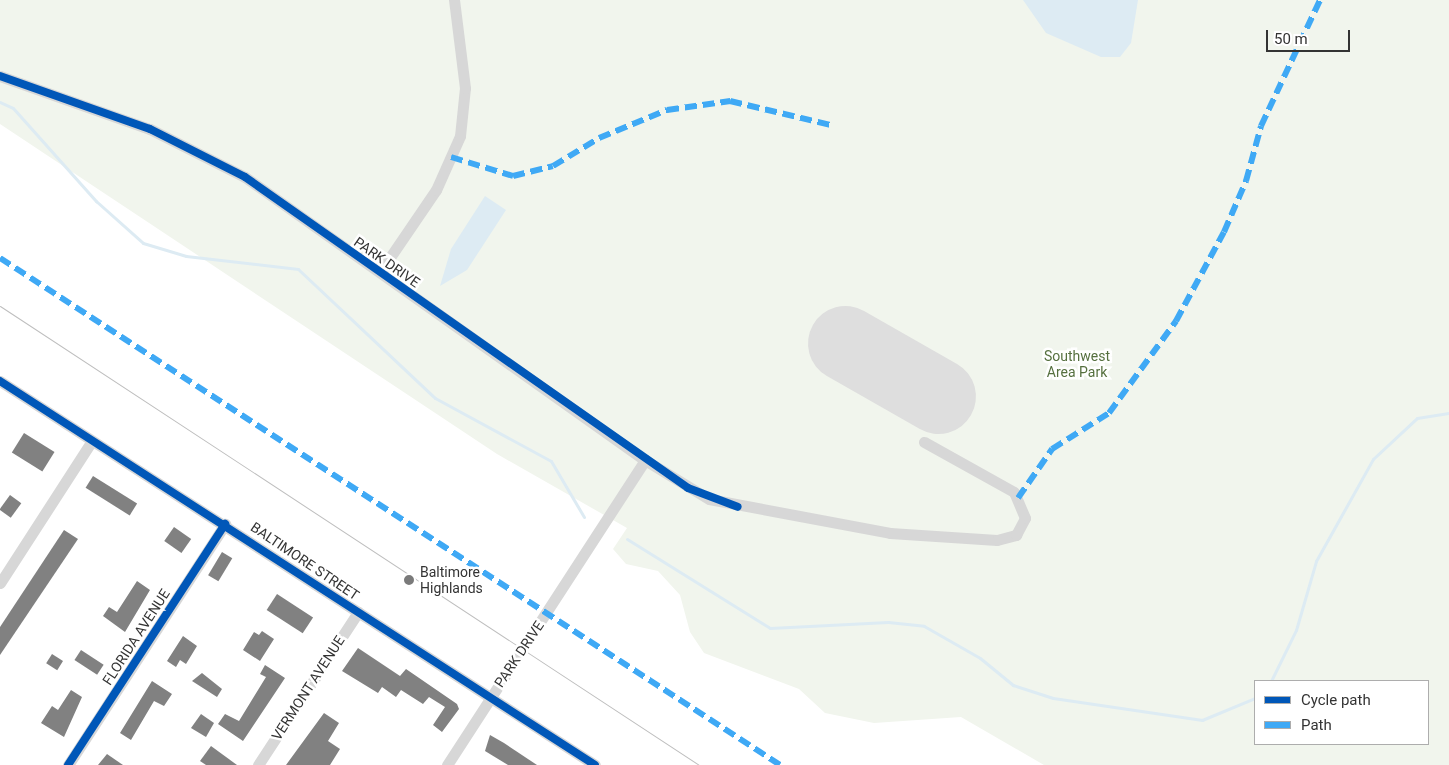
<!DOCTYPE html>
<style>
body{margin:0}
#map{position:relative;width:1449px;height:765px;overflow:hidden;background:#fff;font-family:Roboto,sans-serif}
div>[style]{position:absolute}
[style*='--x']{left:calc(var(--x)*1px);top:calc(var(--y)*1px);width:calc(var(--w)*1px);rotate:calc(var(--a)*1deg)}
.green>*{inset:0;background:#f1f5ed}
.water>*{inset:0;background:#ddebf3}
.stream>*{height:3px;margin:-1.5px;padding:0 1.5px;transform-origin:1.5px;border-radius:1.5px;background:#ddebf3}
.runway>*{height:75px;margin:-37.5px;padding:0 37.5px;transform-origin:37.5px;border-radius:37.5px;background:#dedede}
.building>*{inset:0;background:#818181;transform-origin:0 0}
.minor>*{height:11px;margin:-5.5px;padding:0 5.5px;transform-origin:5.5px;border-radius:5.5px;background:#d7d7d7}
.tram>*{height:1px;margin:-0.5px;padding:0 0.5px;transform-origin:0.5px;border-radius:0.5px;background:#bebebe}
.quiet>*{height:6px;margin-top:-3px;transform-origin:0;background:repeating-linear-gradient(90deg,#3fa9f5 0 12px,transparent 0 18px)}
.cycleway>*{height:8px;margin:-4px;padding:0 4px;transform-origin:4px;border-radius:4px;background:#0057b8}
.dots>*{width:14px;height:14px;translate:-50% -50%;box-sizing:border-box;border:2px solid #fff;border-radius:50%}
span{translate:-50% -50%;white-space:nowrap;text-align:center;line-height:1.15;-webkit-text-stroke:5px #fff;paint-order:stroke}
.street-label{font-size:14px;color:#333}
.park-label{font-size:14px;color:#56703f}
.poi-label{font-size:14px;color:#333}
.left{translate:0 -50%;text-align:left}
.legend{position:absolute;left:1254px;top:680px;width:175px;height:65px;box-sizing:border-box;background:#fff;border:1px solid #adadad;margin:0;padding:6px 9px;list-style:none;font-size:15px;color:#333}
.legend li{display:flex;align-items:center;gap:10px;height:25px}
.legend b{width:25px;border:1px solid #adadad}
.scale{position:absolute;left:1266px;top:30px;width:84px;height:22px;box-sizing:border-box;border:2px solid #333;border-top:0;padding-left:6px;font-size:15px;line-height:18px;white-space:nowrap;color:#333;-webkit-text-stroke:4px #fff;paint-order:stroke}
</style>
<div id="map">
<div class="green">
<i style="clip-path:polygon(evenodd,0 0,1449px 0,1449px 765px,1044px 765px,961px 717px,874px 723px,825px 713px,799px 689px,704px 653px,690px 632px,680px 595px,658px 571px,626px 564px,613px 549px,627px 528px,497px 454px,0 124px,0 0,1255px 681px,1428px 681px,1428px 744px,1255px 744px,1255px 681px)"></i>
</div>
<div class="water">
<i style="clip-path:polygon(1023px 0,1138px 0,1131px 43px,1120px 57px,1101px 57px,1046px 33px)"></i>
<i style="clip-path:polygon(485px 196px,506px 210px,467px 270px,440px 286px,451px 249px)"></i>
</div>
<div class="stream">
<i style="--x:0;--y:102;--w:14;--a:25"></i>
<i style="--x:13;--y:108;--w:125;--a:48.3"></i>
<i style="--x:96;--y:201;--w:63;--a:41.8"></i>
<i style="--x:143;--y:243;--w:45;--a:16.8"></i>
<i style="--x:186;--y:256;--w:113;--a:6.6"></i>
<i style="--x:298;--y:269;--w:188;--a:43.3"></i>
<i style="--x:435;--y:398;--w:132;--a:28.5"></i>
<i style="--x:551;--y:461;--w:65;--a:59.5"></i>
<i style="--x:627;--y:539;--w:168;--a:31.9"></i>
<i style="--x:770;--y:628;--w:118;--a:-2.9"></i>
<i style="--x:888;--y:622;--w:36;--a:6"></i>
<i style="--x:924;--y:626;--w:64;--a:29.7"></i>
<i style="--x:980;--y:658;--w:43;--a:39.3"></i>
<i style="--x:1013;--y:685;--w:42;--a:18"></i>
<i style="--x:1053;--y:698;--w:151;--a:8.4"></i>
<i style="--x:1202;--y:720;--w:57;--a:-22.5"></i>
<i style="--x:1271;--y:681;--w:57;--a:-63.9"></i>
<i style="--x:1296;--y:630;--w:72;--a:-73.8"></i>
<i style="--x:1316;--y:561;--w:117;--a:-60.8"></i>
<i style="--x:1373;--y:459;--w:60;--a:-43"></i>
<i style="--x:1417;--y:418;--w:32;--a:-9"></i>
</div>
<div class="runway">
<i style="--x:845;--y:343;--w:107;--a:29.7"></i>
</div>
<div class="building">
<i style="left:24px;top:433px;width:36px;height:23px;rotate:32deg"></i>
<i style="left:93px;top:476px;width:52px;height:14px;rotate:32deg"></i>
<i style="left:10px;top:495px;width:14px;height:18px;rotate:36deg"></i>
<i style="left:174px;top:527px;width:21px;height:17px;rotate:35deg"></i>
<i style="clip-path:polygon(64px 530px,78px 539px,0 655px,0 627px)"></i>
<i style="left:222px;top:552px;width:12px;height:27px;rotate:31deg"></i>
<i style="clip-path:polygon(137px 581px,150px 590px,125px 632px,103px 616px,109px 607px,117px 612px)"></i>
<i style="left:277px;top:594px;width:43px;height:19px;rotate:33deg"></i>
<i style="clip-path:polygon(262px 631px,274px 639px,260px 661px,243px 650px,254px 632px,259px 635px)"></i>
<i style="clip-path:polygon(183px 636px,197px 646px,186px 664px,180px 660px,176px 667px,167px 661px)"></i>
<i style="clip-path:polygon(358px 648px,400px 676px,406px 669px,457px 704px,459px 709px,442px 732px,433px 725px,445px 707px,429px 697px,423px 704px,401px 690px,396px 697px,382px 687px,378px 693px,342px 671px)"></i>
<i style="left:81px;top:650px;width:27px;height:12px;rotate:33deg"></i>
<i style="left:52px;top:654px;width:13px;height:11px;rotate:32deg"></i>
<i style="clip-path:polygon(265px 665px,285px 678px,243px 741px,218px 724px,225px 714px,239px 721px,266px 677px,260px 674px)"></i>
<i style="clip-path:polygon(202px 673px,222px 689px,217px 697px,192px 681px)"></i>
<i style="clip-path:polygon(152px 681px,172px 694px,164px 706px,154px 701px,131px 740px,120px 733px)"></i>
<i style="clip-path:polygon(71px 690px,82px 697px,64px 737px,41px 723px,52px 706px,58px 710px)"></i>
<i style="clip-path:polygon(324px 713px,339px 723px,328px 741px,340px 749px,330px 765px,286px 765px)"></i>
<i style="clip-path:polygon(201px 714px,214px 723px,206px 737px,191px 728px)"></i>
<i style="clip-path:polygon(490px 735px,504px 743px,537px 765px,508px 765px,485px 751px)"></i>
<i style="clip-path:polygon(211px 746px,237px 765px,206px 765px,200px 761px)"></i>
<i style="clip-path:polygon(107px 754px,123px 765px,98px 765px)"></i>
</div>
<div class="minor">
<i style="--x:0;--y:76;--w:159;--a:19.5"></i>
<i style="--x:150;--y:129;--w:106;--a:26.8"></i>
<i style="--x:245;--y:177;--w:490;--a:35.3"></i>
<i style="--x:645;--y:460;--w:75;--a:31.4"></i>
<i style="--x:709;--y:499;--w:184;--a:10.6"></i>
<i style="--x:890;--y:533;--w:107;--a:3.7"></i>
<i style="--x:997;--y:540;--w:20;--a:-15"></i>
<i style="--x:1016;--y:535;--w:19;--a:-62"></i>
<i style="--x:1025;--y:518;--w:28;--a:-113"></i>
<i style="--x:1014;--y:492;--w:103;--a:-150.9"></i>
<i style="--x:380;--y:272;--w:99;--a:-55.7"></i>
<i style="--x:436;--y:190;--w:59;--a:-66"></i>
<i style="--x:460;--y:136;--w:48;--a:-84.1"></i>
<i style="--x:465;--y:88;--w:89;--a:-97.1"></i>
<i style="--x:0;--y:381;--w:708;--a:32.84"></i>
<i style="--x:0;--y:583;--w:169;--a:-57.1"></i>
<i style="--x:68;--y:765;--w:288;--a:-56.9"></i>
<i style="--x:258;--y:765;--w:183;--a:-56.8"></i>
<i style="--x:447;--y:765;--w:364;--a:-57"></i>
</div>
<div class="tram">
<i style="--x:0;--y:306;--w:836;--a:33.29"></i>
</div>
<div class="quiet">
<i style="--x:451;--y:157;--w:65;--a:17"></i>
<i style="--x:513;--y:176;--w:41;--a:-14"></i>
<i style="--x:553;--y:166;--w:54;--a:-31.3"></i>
<i style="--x:599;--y:138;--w:74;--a:-22.4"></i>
<i style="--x:667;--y:110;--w:64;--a:-8.1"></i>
<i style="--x:730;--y:101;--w:104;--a:13.4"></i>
<i style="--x:0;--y:258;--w:930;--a:33.02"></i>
<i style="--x:1018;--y:498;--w:60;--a:-55.2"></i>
<i style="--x:1052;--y:449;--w:67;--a:-32.3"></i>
<i style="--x:1109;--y:413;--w:114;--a:-53.9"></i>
<i style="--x:1176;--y:321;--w:101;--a:-61.7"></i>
<i style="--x:1224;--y:232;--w:56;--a:-66.7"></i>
<i style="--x:1246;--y:181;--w:57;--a:-74.7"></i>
<i style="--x:1261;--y:126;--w:139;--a:-64.9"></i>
</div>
<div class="cycleway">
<i style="--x:0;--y:76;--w:159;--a:19.5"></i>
<i style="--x:150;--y:129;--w:106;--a:26.8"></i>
<i style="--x:245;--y:177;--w:541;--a:35.07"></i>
<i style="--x:688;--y:488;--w:53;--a:20.8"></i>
<i style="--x:0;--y:381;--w:708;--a:32.84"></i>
<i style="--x:68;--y:765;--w:288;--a:-56.9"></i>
</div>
<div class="dots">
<i style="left:409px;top:580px;background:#7a7a7a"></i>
</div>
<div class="street-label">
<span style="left:387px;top:262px;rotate:35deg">PARK DRIVE</span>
<span style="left:305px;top:561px;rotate:34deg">BALTIMORE STREET</span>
<span style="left:136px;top:637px;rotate:-57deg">FLORIDA AVENUE</span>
<span style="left:519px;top:654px;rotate:-56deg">PARK DRIVE</span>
<span style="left:308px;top:688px;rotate:-57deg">VERMONT AVENUE</span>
</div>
<div class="park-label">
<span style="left:1077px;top:364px">Southwest<br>Area Park</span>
</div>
<div class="poi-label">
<span class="left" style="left:420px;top:580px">Baltimore<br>Highlands</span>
</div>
<ul class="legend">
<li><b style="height:6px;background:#0057b8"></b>Cycle path</li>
<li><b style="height:6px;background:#3fa9f5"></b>Path</li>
</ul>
<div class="scale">50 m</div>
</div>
